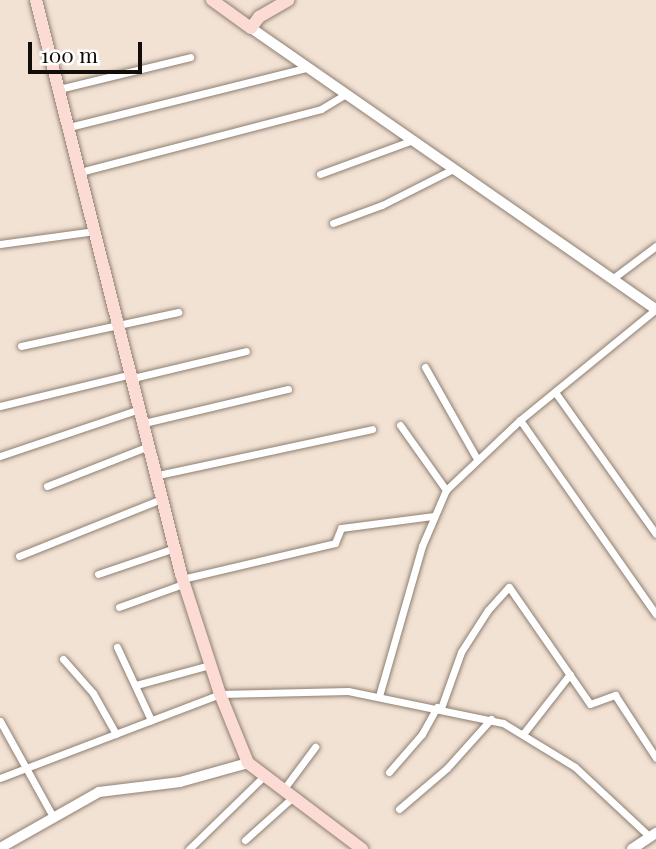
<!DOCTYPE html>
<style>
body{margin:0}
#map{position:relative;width:656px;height:849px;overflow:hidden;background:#f2e2d3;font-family:"Playfair Display",serif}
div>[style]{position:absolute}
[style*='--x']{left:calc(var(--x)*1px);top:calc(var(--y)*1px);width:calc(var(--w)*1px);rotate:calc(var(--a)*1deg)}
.roads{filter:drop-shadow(0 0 2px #8d7f72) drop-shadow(0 0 2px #8d7f72)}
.minor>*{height:7px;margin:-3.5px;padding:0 3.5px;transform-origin:3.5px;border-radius:3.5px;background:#fff}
.tertiary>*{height:10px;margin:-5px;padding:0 5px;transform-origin:5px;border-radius:5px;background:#fff}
.primary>*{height:12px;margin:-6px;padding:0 6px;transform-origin:6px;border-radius:6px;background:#fbdbd3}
span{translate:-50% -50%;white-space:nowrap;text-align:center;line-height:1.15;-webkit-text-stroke:5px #fff;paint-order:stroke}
.scale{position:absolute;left:28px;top:42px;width:114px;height:32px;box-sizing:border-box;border:4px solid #120d08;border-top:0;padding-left:9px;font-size:21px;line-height:24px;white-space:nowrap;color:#120d08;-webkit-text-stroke:5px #fff;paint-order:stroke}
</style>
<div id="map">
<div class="roads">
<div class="minor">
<i style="--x:59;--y:89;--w:135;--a:-13.7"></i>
<i style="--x:69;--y:127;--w:247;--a:-14"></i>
<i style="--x:80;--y:172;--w:249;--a:-14.6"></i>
<i style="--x:321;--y:109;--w:29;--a:-31"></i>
<i style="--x:320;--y:174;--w:99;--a:-20.1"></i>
<i style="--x:333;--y:223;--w:52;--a:-20.2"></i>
<i style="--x:382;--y:205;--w:80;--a:-26.9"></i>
<i style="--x:0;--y:244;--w:96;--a:-7.8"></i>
<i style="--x:612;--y:279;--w:55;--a:-36.9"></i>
<i style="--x:21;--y:346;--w:161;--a:-12.2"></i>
<i style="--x:425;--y:367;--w:106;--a:60.5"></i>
<i style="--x:133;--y:378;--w:116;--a:-13.4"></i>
<i style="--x:555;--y:392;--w:174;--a:54.6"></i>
<i style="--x:0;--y:406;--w:135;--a:-13.7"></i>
<i style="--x:520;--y:420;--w:237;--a:55"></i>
<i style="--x:144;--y:423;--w:148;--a:-13.3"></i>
<i style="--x:400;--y:425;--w:80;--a:54.7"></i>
<i style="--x:0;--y:456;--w:148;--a:-18.6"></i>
<i style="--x:158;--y:475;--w:219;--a:-12.1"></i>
<i style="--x:47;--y:486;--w:110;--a:-21.4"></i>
<i style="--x:19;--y:556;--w:156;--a:-21.8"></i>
<i style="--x:98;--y:574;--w:81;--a:-18.7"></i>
<i style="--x:182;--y:579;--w:157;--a:-13.2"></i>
<i style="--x:335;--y:543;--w:16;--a:-68"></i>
<i style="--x:341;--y:528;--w:94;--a:-7.4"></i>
<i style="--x:119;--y:607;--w:68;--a:-19.8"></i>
<i style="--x:117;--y:647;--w:81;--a:65"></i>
<i style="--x:63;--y:659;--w:45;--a:48.6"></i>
<i style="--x:93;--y:693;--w:47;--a:60.7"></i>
<i style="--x:136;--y:685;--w:77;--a:-15.1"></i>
<i style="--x:379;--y:696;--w:156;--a:-74"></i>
<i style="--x:422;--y:546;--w:61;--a:-66.8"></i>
<i style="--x:446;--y:490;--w:102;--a:-43.4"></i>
<i style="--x:520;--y:420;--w:176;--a:-39.2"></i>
<i style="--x:441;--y:708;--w:59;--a:-70.3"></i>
<i style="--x:461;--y:652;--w:50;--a:-57.3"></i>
<i style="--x:488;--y:610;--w:31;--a:-48"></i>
<i style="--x:509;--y:587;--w:142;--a:55.3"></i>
<i style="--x:590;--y:704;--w:27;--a:-20"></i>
<i style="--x:615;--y:695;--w:75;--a:56.9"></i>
<i style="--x:0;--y:721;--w:107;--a:61"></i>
<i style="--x:523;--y:734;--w:76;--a:-51.9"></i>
<i style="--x:389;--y:772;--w:50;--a:-49"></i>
<i style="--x:422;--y:734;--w:31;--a:-61"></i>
<i style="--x:0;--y:778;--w:235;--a:-20.9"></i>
<i style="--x:220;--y:694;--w:128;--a:-1.3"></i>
<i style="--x:348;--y:691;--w:158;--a:11.7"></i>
<i style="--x:503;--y:723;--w:84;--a:31.4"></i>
<i style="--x:575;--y:767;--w:103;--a:43"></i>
<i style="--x:283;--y:790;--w:54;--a:-53.3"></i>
<i style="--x:399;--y:809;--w:63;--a:-40.5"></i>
<i style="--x:447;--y:768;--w:66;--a:-48.1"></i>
<i style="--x:245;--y:840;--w:64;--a:-41.9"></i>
<i style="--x:189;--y:849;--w:105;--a:-44.2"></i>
</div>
<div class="tertiary">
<i style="--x:251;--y:28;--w:493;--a:34.8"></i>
<i style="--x:0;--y:848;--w:114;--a:-29.5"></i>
<i style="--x:99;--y:792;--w:82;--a:-7"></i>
<i style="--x:180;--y:782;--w:71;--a:-15.6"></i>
<i style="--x:632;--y:849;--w:29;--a:-34"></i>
</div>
<div class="primary">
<i style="--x:36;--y:0;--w:592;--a:75.82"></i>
<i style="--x:181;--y:574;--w:126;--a:72"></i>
<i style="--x:220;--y:694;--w:74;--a:67.9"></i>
<i style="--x:248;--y:763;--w:143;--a:37"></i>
<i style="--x:212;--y:0;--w:48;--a:35.7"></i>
<i style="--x:251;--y:28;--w:14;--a:-54"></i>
<i style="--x:259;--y:17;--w:34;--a:-30"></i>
</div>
</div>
<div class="scale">100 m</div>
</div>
